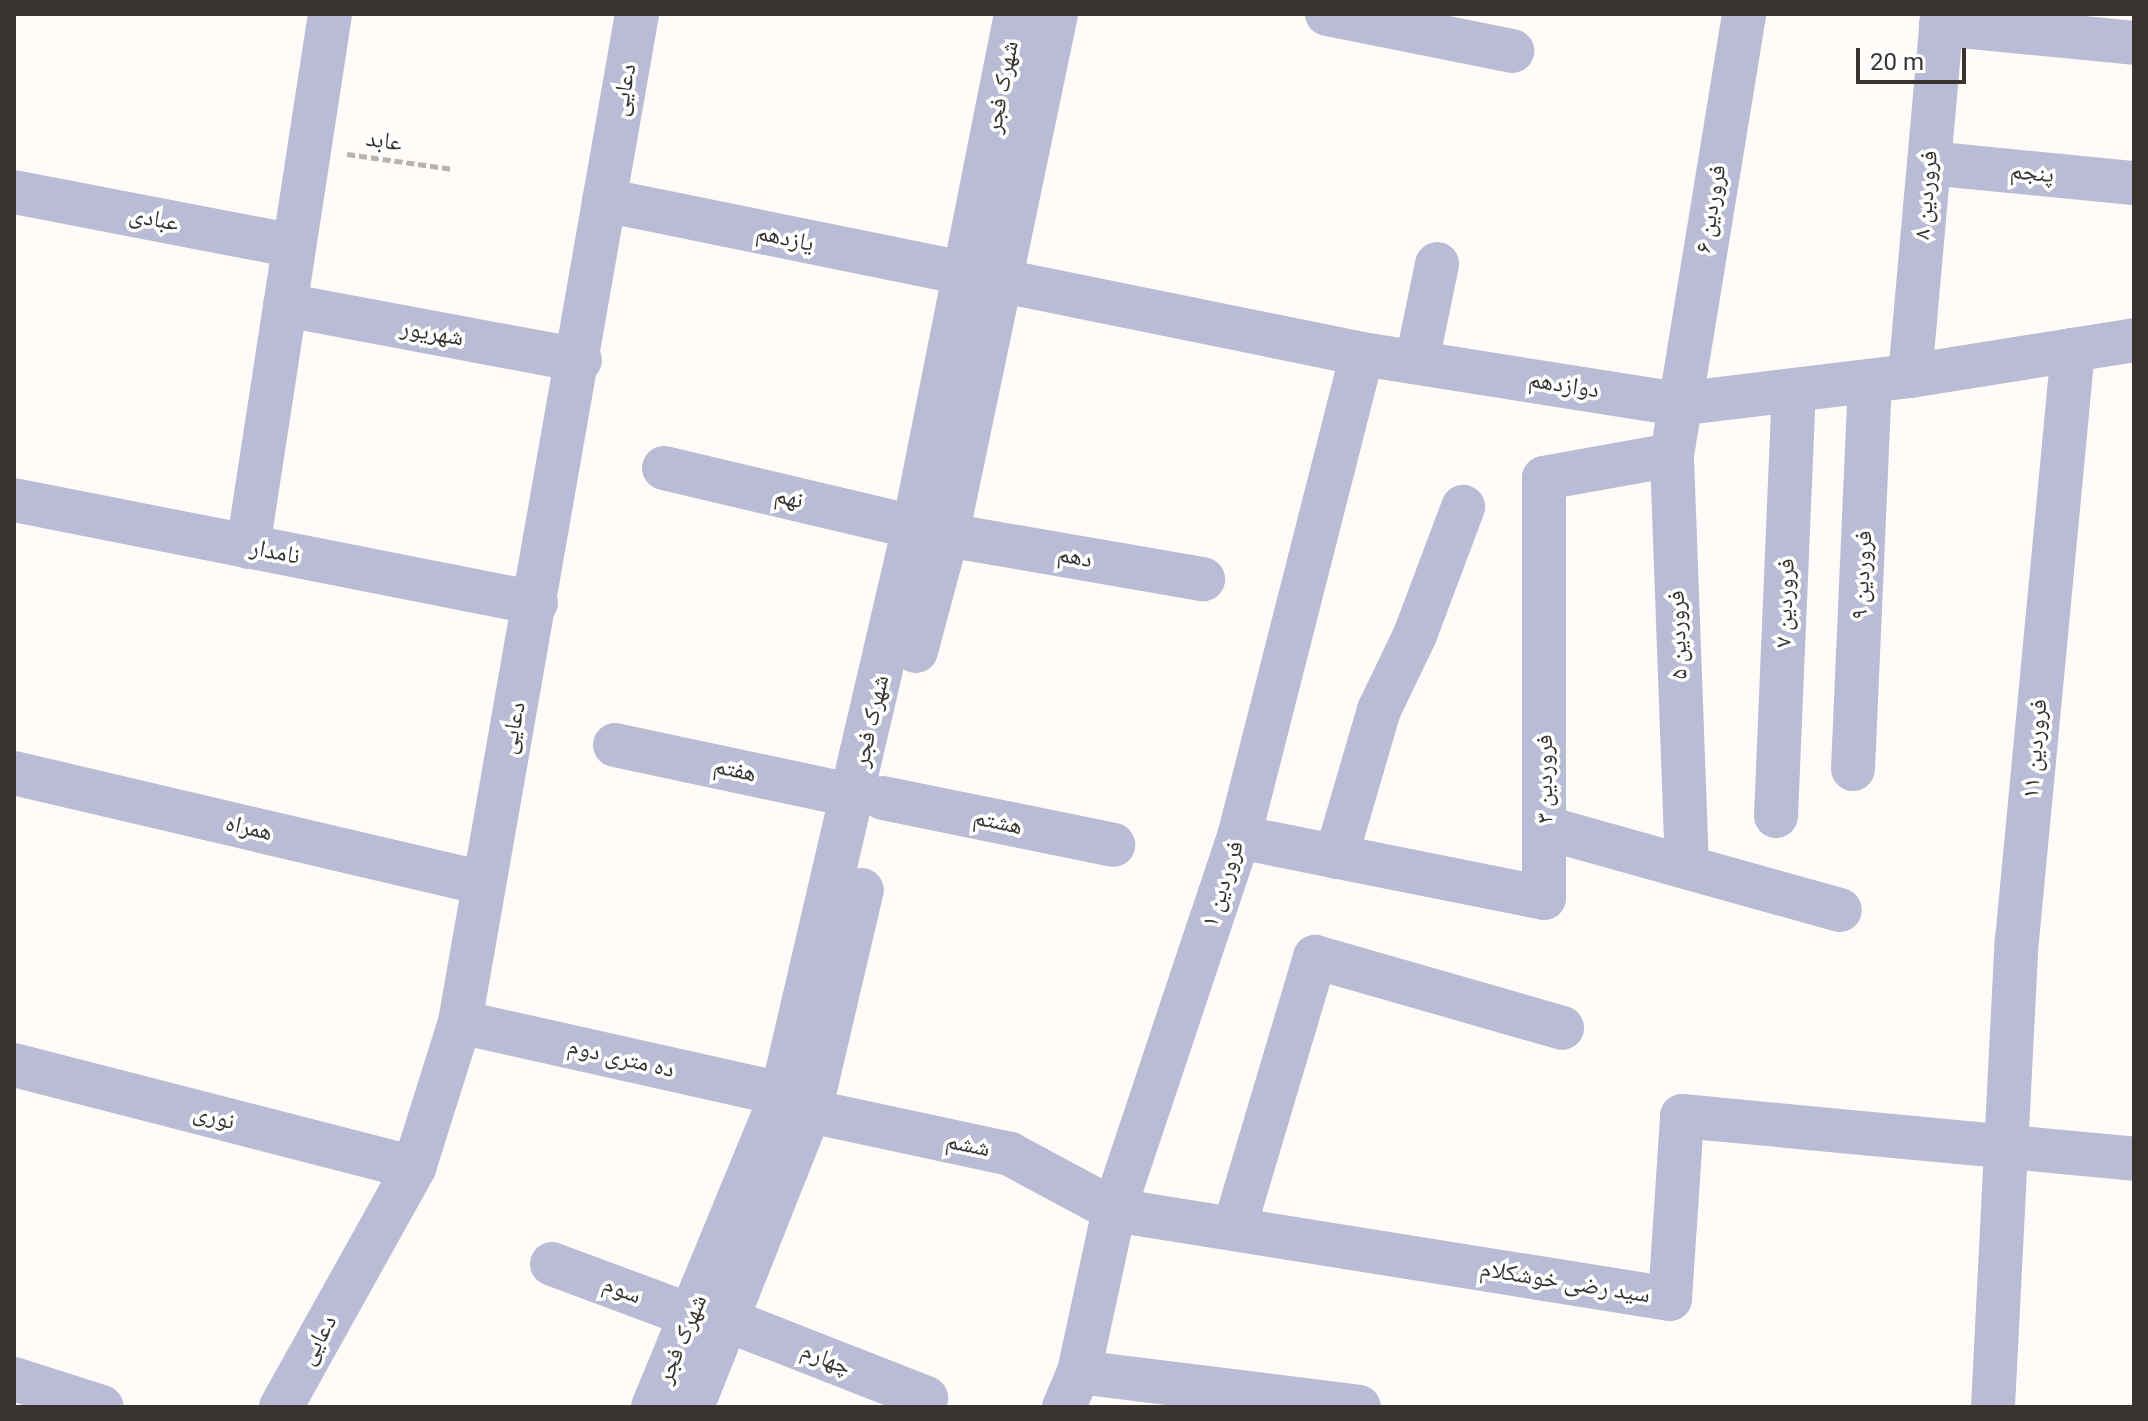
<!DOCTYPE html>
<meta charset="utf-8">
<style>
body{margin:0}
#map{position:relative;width:2148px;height:1421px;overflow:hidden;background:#fefbf9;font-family:Roboto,"Noto Naskh Arabic",sans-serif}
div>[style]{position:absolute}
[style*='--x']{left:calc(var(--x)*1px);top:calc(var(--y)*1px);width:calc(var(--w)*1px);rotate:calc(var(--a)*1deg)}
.path>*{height:5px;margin-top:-2.5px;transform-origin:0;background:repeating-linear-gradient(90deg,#b6b2b0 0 8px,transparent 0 12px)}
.minor>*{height:44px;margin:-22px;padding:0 22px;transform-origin:22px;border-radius:22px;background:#babbd5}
span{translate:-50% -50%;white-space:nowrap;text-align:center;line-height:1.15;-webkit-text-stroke:7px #fff;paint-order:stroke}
.street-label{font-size:24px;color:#38332f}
.frame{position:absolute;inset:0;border:16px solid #38332f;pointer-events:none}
.scale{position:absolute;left:1856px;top:48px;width:110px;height:36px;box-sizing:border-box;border:4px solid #38332f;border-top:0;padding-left:10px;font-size:24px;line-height:28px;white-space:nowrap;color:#38332f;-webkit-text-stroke:6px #fff;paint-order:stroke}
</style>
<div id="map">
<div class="path">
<i style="--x:347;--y:154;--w:107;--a:8.1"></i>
</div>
<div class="minor">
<i style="--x:1327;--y:14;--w:189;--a:11.3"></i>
<i style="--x:1941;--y:24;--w:194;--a:5.6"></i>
<i style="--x:1929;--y:163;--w:206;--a:5.6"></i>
<i style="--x:14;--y:192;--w:285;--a:10.9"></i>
<i style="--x:604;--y:200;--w:773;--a:11.48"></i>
<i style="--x:1362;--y:354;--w:320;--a:9"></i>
<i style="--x:1678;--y:404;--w:234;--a:-6.9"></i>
<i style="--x:1910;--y:376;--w:227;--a:-9.1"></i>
<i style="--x:285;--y:305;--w:300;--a:10.6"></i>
<i style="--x:1417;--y:361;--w:99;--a:-78.3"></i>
<i style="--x:1910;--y:376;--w:363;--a:-84.9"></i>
<i style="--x:664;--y:468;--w:291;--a:13.3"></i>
<i style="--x:947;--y:535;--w:260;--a:9.8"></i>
<i style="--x:14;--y:500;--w:532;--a:11.16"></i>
<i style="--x:248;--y:547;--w:539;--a:-81.25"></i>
<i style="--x:916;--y:651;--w:120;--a:-75"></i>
<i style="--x:947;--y:535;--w:532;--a:-78.18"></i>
<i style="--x:615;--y:745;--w:244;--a:12"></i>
<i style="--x:1853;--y:769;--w:388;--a:-87.5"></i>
<i style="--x:14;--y:773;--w:483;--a:13.2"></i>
<i style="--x:883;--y:798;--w:235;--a:11.5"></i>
<i style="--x:1776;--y:816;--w:425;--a:-87.6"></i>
<i style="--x:1546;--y:828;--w:305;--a:15.6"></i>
<i style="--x:1239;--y:837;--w:311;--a:11.3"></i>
<i style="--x:1544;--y:898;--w:420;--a:-90"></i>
<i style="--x:1544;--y:478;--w:130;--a:-10.2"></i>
<i style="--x:1336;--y:857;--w:153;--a:-73.7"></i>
<i style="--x:1379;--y:710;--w:83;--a:-64.4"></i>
<i style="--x:1415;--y:635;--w:137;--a:-69.4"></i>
<i style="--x:1687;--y:867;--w:412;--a:-92.1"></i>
<i style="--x:1672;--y:455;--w:447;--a:-80.7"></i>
<i style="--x:460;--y:1022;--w:330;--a:12.6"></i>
<i style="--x:14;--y:1065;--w:413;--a:14.4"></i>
<i style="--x:810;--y:1111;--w:205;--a:12.1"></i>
<i style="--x:1010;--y:1154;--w:118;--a:28.3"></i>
<i style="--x:1114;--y:1210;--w:563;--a:9.09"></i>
<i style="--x:1670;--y:1299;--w:183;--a:-86.2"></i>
<i style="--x:1682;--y:1116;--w:454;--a:5.4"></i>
<i style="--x:1234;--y:1229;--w:284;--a:-73.4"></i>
<i style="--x:1315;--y:957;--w:257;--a:16"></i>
<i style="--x:552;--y:1264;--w:149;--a:20.4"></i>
<i style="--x:727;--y:1320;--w:214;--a:21.4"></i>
<i style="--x:1079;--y:1372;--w:282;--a:7.1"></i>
<i style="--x:14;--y:1379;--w:92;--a:17.7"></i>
<i style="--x:281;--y:1407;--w:274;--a:-60.9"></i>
<i style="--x:414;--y:1168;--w:153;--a:-72.5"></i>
<i style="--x:460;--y:1022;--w:1023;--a:-80.04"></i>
<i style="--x:653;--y:1407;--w:339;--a:-67.6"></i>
<i style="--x:782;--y:1094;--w:582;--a:-76.89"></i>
<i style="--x:914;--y:527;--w:523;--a:-78.75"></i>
<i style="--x:692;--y:1407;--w:319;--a:-68.3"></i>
<i style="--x:810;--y:1111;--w:227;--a:-76.8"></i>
<i style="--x:1064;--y:1407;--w:38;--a:-67"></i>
<i style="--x:1079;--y:1372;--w:166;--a:-77.8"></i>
<i style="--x:1114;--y:1210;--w:393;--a:-71.5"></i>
<i style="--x:1239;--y:837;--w:498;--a:-75.7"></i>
<i style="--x:1993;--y:1407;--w:468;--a:-87.1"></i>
<i style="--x:2017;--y:940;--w:593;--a:-84.58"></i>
</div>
<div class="street-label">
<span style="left:1002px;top:87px;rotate:-79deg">شهرک فجر</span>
<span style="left:624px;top:90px;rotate:-80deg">دعایی</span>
<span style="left:384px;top:141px;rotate:8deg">عابد</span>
<span style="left:2032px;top:173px;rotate:6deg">پنجم</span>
<span style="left:1926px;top:195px;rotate:-85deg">فروردین ۸</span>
<span style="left:1711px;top:209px;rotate:-80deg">فروردین ۶</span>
<span style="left:154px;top:219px;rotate:11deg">عبادی</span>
<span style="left:785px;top:238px;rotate:12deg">یازدهم</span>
<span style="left:432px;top:333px;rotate:10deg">شهریور</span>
<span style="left:1564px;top:385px;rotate:9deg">دوازدهم</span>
<span style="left:789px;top:498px;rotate:13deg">نهم</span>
<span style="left:275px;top:552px;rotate:11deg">نامدار</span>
<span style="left:1075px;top:557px;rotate:10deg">دهم</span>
<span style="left:1862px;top:575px;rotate:-87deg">فروردین ۹</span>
<span style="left:1785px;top:603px;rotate:-88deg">فروردین ۷</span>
<span style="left:1678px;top:635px;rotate:-92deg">فروردین ۵</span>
<span style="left:871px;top:721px;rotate:-77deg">شهرک فجر</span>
<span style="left:513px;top:728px;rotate:-79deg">دعایی</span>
<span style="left:2035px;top:749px;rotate:-85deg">فروردین ۱۱</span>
<span style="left:735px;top:770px;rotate:12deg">هفتم</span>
<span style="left:1545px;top:779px;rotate:-90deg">فروردین ۳</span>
<span style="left:998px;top:822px;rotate:12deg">هشتم</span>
<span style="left:249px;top:828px;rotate:13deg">همراه</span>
<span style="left:1223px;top:884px;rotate:-72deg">فروردین ۱</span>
<span style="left:621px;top:1058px;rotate:13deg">ده متری دوم</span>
<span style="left:214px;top:1117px;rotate:15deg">نوری</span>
<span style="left:968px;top:1145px;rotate:12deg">ششم</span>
<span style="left:1565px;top:1282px;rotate:9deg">سید رضی خوشکلام</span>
<span style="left:622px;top:1290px;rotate:21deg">سوم</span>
<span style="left:682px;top:1339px;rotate:-67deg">شهرک فجر</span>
<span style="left:318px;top:1340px;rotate:-61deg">دعایی</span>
<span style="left:826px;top:1359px;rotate:22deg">چهارم</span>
</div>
<div class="frame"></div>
<div class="scale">20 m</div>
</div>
